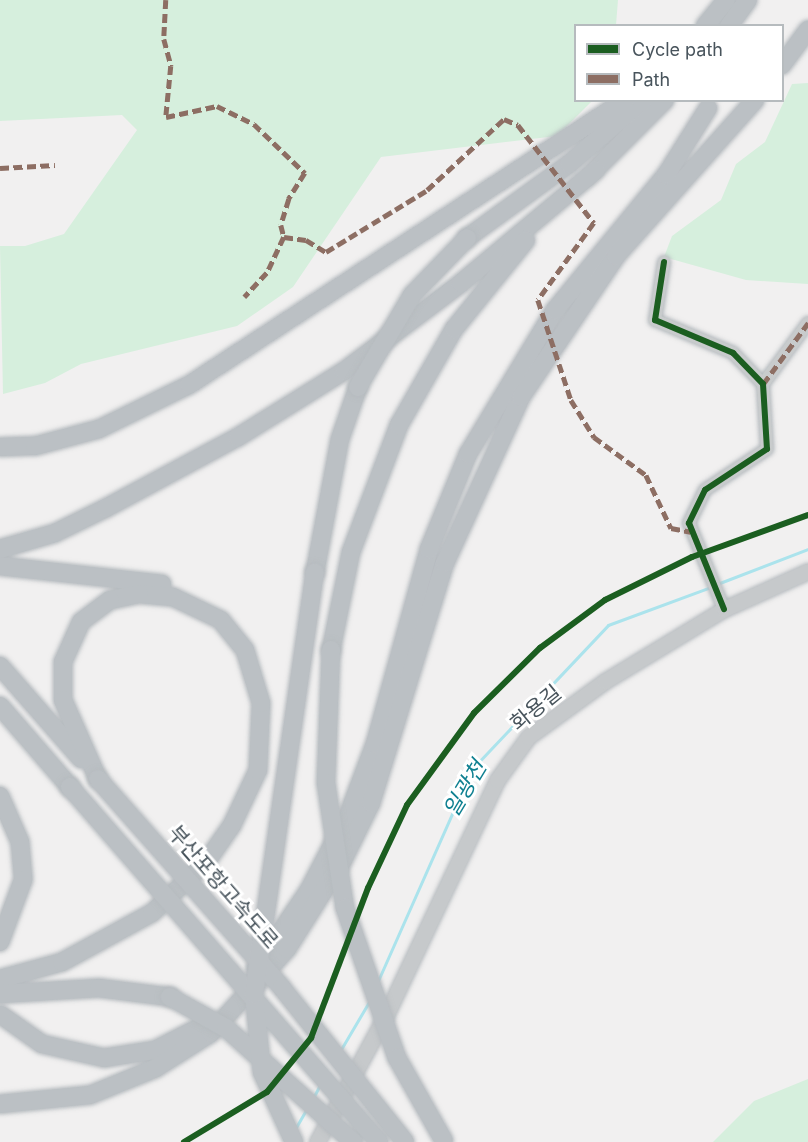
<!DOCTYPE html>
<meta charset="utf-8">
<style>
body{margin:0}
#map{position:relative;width:808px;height:1142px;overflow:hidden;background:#f1f0f0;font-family:Inter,"Noto Sans KR",sans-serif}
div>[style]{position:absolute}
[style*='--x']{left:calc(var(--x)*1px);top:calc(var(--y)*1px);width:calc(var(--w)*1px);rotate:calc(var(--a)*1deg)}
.green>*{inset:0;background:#d6efdd}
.stream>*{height:3px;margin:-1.5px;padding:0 1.5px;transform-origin:1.5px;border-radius:1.5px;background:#abe3ec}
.roads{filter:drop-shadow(0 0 2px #b6bbbf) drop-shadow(0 0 2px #b6bbbf)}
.minor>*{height:12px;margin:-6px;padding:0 6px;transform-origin:6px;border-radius:6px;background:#c8cbcc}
.major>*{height:15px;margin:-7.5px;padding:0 7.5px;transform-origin:7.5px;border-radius:7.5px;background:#c6c9cb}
.highway>*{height:18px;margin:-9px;padding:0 9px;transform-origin:9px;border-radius:9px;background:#bbc0c4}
.bridges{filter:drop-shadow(0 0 2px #b6bbbf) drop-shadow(0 0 2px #b6bbbf)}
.highway-bridge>*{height:18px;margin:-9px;padding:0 9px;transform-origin:9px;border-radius:9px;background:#bbc0c4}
.quiet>*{height:4.5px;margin-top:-2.25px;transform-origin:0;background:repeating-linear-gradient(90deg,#8d6e63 0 9px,transparent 0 13.5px)}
.cycleway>*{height:6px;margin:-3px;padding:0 3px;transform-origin:3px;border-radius:3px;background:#1b5e20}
span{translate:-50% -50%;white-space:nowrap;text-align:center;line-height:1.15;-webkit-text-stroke:6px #fff;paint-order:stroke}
.street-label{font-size:21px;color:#48545c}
.water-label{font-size:22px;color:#0f8091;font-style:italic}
.legend{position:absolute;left:574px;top:24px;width:210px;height:78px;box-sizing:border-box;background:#fff;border:2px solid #b6bbbe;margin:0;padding:8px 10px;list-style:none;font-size:18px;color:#48545c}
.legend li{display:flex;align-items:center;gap:12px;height:30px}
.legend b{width:30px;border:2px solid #b6bbbe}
</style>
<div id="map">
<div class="green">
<i style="clip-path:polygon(0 0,618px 0,616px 25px,576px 26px,576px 100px,592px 101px,557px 136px,381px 157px,293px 287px,237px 326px,81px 364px,45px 383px,3px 394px,0 246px,25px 246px,64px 234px,137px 130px,122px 115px,0 121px)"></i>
<i style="clip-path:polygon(808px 83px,808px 284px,746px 280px,664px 257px,672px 236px,721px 200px,736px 164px,765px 142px,792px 84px)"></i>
<i style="clip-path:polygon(808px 1079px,808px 1142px,713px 1142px,754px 1101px)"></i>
</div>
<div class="stream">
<i style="--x:717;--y:584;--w:97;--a:-21"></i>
<i style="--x:377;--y:983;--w:234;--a:-66.1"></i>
<i style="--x:472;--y:769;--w:198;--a:-46.6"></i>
<i style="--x:608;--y:625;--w:110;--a:-20.3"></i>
<i style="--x:340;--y:1051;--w:59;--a:-59.5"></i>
<i style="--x:313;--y:1098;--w:15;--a:-62"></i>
<i style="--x:295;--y:1129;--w:24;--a:-60"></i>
</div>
<div class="roads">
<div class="minor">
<i style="--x:664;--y:262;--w:59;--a:98.8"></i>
<i style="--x:655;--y:320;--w:85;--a:22.9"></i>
<i style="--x:733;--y:353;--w:43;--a:45.9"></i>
<i style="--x:763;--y:384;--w:65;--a:86.5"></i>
<i style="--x:767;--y:449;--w:74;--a:146.5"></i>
<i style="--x:705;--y:490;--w:37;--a:116"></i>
<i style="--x:689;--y:523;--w:93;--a:67.9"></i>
<i style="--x:763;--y:384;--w:76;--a:-53.6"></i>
</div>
<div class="major">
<i style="--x:317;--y:1142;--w:145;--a:-61.5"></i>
<i style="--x:386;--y:1015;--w:260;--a:-64.7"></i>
<i style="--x:497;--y:780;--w:53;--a:-54.2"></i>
<i style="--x:528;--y:737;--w:95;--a:-36"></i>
<i style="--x:605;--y:681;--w:139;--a:-31.2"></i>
<i style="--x:724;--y:609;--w:92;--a:-24.3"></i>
</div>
<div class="highway">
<i style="--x:705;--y:26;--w:33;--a:-51"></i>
<i style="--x:729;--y:26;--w:32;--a:-54"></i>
<i style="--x:782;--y:65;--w:44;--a:-53.4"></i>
<i style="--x:587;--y:178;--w:110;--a:-45"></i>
<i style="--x:467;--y:238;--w:126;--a:-36"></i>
<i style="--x:569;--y:164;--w:98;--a:-40.9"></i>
<i style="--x:0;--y:447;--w:35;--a:-2"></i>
<i style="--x:35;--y:446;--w:66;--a:-14.9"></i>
<i style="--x:99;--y:429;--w:100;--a:-26.1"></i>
<i style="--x:189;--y:385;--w:521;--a:-33.17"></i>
<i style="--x:0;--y:549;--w:57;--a:-16.2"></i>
<i style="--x:55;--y:533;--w:57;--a:-26.1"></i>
<i style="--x:106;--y:508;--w:150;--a:-28.3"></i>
<i style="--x:238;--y:437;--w:125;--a:-31.9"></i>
<i style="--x:344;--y:371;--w:146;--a:-36.9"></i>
<i style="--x:461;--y:283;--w:176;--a:-39.9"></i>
<i style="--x:0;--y:566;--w:163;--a:6.3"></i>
<i style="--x:315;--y:572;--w:135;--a:-79.4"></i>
<i style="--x:340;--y:439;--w:55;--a:-70.9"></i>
<i style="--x:331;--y:650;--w:100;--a:-78.5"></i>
<i style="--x:351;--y:552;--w:136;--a:-69.3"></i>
<i style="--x:399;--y:425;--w:111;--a:-60.2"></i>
<i style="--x:454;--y:329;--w:114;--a:-51"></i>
<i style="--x:0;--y:666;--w:123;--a:48.9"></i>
<i style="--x:0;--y:706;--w:107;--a:49.2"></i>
<i style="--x:0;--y:796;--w:50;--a:66.5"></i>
<i style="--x:20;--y:842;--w:38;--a:85"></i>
<i style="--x:23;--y:880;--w:66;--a:110.4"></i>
<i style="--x:256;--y:968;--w:94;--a:-55.8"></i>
<i style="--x:309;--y:890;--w:87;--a:-62.5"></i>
<i style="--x:349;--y:813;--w:74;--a:-69.4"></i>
<i style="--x:375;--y:744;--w:202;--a:-74.5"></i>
<i style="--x:429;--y:549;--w:103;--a:-67.7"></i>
<i style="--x:468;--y:454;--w:168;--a:-58.9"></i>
<i style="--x:555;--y:310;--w:175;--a:-50.6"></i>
<i style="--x:666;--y:175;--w:79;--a:-57.9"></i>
<i style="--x:0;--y:979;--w:64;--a:-15.3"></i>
<i style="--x:62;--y:962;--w:102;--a:-28.6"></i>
<i style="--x:152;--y:913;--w:76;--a:-43.4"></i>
<i style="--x:207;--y:861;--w:44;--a:-55.2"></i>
<i style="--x:232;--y:825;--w:61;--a:-64.7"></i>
<i style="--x:258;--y:770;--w:67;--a:-87.4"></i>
<i style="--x:261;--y:703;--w:55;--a:-106.8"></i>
<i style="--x:245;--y:650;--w:38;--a:-129"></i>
<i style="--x:221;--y:620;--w:53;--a:-154.4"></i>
<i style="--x:173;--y:597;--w:34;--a:-175"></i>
<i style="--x:139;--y:594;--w:30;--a:168"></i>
<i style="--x:110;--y:600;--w:36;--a:143"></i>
<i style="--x:81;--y:622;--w:44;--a:114.2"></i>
<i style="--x:63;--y:662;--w:38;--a:90"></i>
<i style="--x:63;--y:700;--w:86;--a:66.1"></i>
<i style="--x:0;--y:994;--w:99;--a:-3.5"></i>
<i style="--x:99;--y:988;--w:72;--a:7.2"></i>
<i style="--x:1;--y:1015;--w:50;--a:35.3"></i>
<i style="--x:42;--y:1044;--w:64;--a:12.7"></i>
<i style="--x:104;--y:1058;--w:52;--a:-8.9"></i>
<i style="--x:155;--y:1050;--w:51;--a:-27.1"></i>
<i style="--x:0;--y:1104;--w:90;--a:-5.7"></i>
<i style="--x:90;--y:1095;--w:71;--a:-22.2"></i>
<i style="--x:156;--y:1068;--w:65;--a:-32.5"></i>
<i style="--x:211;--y:1033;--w:113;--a:-47.9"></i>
<i style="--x:287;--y:949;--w:105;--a:-57.8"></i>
<i style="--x:343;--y:860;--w:64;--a:-63.8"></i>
<i style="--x:371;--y:803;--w:251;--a:-72.9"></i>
<i style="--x:445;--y:563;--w:183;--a:-65.4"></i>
<i style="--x:521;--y:397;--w:170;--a:-56"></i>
<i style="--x:616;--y:256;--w:209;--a:-48.3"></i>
</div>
</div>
<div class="bridges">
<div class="highway-bridge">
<i style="--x:358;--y:387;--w:107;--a:-59.6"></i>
<i style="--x:412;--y:295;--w:79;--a:-46"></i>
<i style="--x:331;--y:650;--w:133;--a:92.2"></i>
<i style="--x:326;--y:783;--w:126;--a:81.4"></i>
<i style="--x:345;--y:908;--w:159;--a:70.9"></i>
<i style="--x:397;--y:1058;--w:95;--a:60.5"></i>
<i style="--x:98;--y:779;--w:278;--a:48.6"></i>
<i style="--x:282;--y:988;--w:197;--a:51.4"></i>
<i style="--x:70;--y:787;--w:471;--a:49"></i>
<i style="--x:170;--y:997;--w:64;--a:29"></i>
<i style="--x:226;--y:1028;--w:171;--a:41.9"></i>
<i style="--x:294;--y:1142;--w:77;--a:-114.6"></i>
<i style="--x:262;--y:1072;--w:78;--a:-95.9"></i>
<i style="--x:254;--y:994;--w:426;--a:-81.8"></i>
</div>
</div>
<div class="quiet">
<i style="--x:166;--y:0;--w:39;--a:93"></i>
<i style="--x:164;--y:39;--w:28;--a:75"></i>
<i style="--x:171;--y:66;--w:51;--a:95.6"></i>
<i style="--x:166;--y:117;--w:52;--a:-12.2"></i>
<i style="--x:217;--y:106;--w:41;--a:25.9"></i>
<i style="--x:254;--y:124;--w:71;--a:43.9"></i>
<i style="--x:305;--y:173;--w:31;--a:122"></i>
<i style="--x:289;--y:199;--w:27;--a:107"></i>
<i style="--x:281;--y:225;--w:12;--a:76"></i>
<i style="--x:284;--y:237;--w:40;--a:115"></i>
<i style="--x:267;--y:273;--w:33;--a:133"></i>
<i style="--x:0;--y:168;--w:55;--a:-3.1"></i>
<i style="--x:284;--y:237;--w:22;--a:8"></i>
<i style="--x:306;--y:240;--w:23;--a:31"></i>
<i style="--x:326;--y:252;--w:119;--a:-31.5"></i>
<i style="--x:427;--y:190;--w:105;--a:-42.7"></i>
<i style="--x:504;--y:119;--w:15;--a:23"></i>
<i style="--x:518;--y:125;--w:124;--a:52.2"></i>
<i style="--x:594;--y:223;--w:95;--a:126"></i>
<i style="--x:538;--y:300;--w:105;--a:71.7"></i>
<i style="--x:571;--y:400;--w:44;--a:58.1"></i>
<i style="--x:594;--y:437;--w:64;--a:36.2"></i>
<i style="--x:646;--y:475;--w:59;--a:64.7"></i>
<i style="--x:671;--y:528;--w:20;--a:11"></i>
<i style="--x:763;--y:384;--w:76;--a:-53.6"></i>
</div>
<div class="cycleway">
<i style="--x:664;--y:262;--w:59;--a:98.8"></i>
<i style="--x:655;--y:320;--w:85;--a:22.9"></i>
<i style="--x:733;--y:353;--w:43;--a:45.9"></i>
<i style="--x:763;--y:384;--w:65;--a:86.5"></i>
<i style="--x:767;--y:449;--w:74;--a:146.5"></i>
<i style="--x:705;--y:490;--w:37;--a:116"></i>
<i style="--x:689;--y:523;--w:93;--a:67.9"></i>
<i style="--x:184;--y:1142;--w:97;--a:-31.1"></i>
<i style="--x:267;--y:1092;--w:70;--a:-50.8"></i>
<i style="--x:311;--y:1038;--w:160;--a:-69.2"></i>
<i style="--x:368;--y:888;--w:92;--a:-64.8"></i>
<i style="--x:407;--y:805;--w:114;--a:-53.9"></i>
<i style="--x:474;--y:713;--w:93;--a:-44.6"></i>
<i style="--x:540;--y:648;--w:81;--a:-36.4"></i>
<i style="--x:605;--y:600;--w:97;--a:-26.3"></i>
<i style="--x:692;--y:557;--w:123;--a:-19.9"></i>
</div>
<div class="street-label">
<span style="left:536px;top:708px;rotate:-39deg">화용길</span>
<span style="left:223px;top:887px;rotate:49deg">부산포항고속도로</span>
</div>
<div class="water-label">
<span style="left:465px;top:789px;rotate:-59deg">일광천</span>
</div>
<ul class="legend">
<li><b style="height:8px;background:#1b5e20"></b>Cycle path</li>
<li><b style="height:8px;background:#8d6e63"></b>Path</li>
</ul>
</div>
